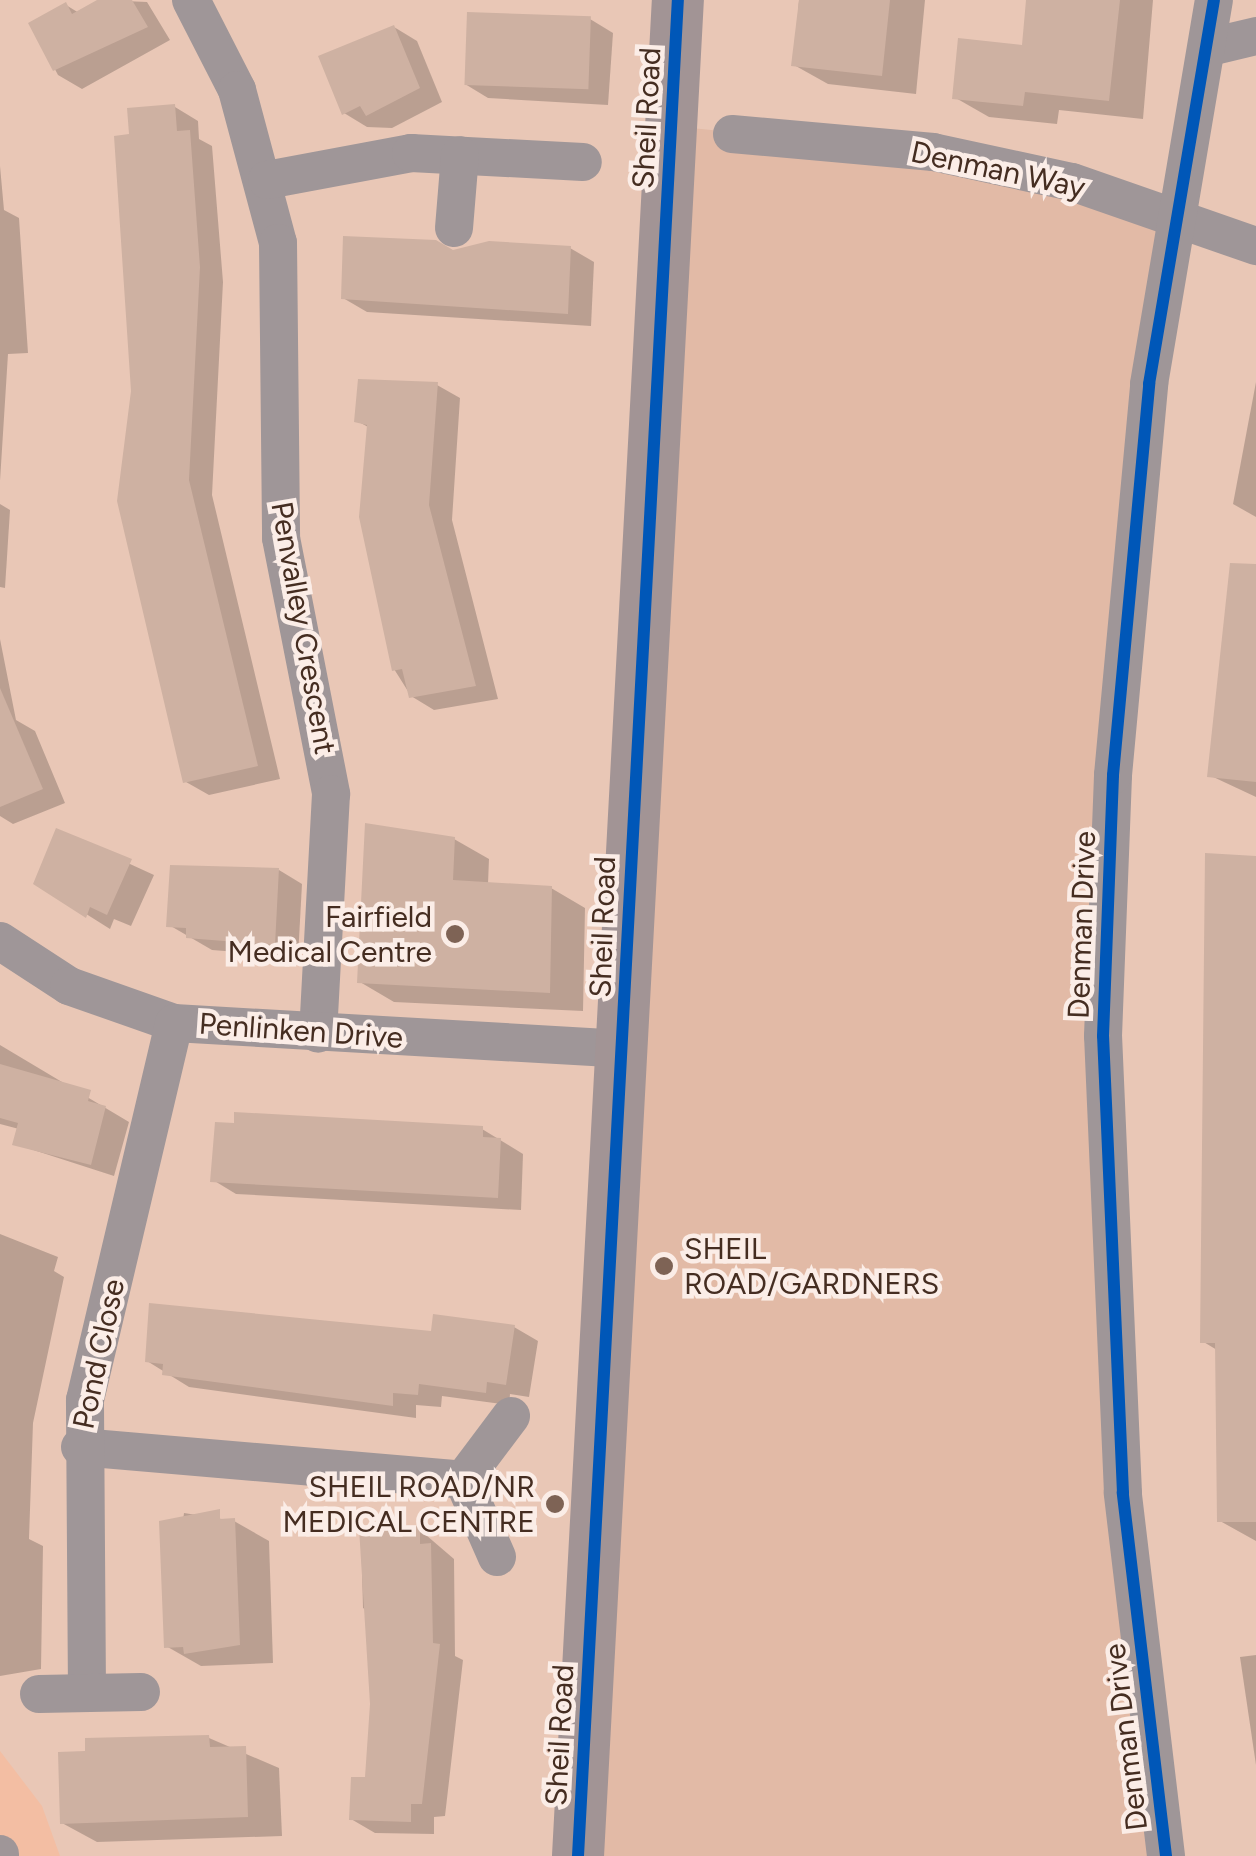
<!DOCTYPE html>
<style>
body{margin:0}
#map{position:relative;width:1256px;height:1856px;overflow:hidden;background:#e9c7b6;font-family:Figtree,sans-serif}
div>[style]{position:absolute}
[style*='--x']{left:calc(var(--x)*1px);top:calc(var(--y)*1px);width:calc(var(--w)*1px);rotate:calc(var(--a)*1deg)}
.built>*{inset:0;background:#f3bea3}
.green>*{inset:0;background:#e2baa6}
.shadow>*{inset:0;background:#0003}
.building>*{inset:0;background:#ceb1a2;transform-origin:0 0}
.minor>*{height:38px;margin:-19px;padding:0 19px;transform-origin:19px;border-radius:19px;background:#9f9698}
.secondary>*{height:52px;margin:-26px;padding:0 26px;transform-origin:26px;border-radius:26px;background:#a29495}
.cycleway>*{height:12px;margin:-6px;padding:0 6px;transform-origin:6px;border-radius:6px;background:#0057b8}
.dots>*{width:28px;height:28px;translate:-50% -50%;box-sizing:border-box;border:5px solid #fbede7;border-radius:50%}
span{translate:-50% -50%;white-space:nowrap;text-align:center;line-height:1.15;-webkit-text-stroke:9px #fbede7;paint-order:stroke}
.street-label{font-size:30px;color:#452d21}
.poi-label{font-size:30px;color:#452d21}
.right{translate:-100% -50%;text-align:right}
.left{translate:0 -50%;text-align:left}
</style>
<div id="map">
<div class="built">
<i style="clip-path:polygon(0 1751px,42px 1806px,60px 1856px,0 1856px)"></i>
</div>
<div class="green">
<i style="clip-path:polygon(671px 126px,933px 152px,1178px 217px,1103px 1036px,1166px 1856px,578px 1856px)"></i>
</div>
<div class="shadow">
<i style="clip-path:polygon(102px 0,147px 2px,170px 40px,82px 89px,58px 75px,31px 24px,66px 5px,79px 13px)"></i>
<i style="clip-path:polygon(799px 0,925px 0,916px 94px,828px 84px,794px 65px)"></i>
<i style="clip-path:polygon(1029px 0,1153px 0,1143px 119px,1059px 110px,1057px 124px,989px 117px,954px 97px,1024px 48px)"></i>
<i style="clip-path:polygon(590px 19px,613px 33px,608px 105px,488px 98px,465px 84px)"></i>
<i style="clip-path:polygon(394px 27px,417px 41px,442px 102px,392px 128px,367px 127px,344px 113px)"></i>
<i style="clip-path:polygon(175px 107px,198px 121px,199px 139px,212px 146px,223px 282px,212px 495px,280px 779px,209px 795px,186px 782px,134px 391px,131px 136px)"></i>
<i style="clip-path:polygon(0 166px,4px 210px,19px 218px,28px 353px,8px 354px,0 481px)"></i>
<i style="clip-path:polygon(570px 248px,594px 262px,591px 326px,367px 312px,343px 298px,453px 253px)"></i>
<i style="clip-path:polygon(1256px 382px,1256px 517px,1233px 504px)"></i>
<i style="clip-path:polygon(437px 385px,460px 398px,452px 520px,498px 699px,434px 710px,411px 696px,394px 669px,370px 428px,357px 421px)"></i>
<i style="clip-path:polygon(0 504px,10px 510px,5px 588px,0 587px)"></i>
<i style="clip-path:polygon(1256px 619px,1256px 797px,1209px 775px)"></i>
<i style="clip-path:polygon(0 639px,16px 720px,35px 731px,65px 803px,13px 824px,0 816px)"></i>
<i style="clip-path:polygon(58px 831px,154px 875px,131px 926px,114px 919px,110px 929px,37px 883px)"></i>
<i style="clip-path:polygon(454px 839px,489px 859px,488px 884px,551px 888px,585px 908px,583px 1011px,394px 1002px,360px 982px)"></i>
<i style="clip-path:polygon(1207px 856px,1256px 859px,1256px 1541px,1220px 1521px,1217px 1350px,1202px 1341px)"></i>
<i style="clip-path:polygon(279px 870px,302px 884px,298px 957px,212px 950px,169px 925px)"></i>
<i style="clip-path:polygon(0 1045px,129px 1122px,114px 1176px,15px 1144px,19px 1129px,0 1124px)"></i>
<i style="clip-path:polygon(482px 1129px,523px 1154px,521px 1210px,236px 1194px,213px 1180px)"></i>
<i style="clip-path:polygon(0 1234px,58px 1257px,54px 1271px,64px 1277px,33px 1423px,29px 1539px,43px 1546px,41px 1669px,0 1676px)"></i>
<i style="clip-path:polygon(514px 1327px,538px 1341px,529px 1397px,510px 1394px,509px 1405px,442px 1396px,441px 1407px,416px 1405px,416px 1418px,189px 1387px,147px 1361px)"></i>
<i style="clip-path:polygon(184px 1513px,234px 1521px,269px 1541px,273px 1663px,201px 1666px,166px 1646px)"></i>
<i style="clip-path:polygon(419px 1529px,454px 1559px,455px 1656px,463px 1660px,445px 1816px,434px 1817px,434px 1834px,375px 1833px,351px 1819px,368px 1780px,373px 1614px,363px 1608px,361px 1530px)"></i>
<i style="clip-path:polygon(1256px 1655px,1256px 1765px,1240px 1657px)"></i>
<i style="clip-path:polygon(209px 1738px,279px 1768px,282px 1836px,97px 1842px,62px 1823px)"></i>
</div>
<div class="building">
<i style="clip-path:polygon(97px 0,132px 0,148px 27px,53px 71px,28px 23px,66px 2px,72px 14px)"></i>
<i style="clip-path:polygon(799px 0,890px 0,882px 76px,791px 66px)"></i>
<i style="clip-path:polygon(1026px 0,1120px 0,1109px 101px,1025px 92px,1023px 106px,952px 99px,958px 38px,1022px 45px)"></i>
<i style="left:467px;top:12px;width:124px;height:73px;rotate:2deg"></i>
<i style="clip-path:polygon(394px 25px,420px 88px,366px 116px,360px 106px,342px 115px,318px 56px)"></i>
<i style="clip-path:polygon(175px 104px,177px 131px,190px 130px,200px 267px,189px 480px,258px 766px,183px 783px,117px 501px,131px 391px,114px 136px,129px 134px,127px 108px)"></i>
<i style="clip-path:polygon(343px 236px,436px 240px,453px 250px,489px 241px,571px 246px,568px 314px,341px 299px)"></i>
<i style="clip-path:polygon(358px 379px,438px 382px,429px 505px,476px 686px,409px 698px,402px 669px,392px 671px,359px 517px,367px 425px,354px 422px)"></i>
<i style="clip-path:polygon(1230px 563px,1256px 564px,1256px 782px,1207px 777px)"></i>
<i style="clip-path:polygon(0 688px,43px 789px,0 807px)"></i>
<i style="clip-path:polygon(365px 823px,455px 837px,453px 880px,552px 886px,550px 993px,357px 983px)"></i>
<i style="clip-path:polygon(56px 828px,132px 859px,107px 915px,90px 907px,86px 918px,33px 884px)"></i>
<i style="clip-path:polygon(1205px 853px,1256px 856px,1256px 1522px,1217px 1522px,1215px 1343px,1200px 1343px)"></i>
<i style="clip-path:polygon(170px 865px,279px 868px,275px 945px,186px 938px,186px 928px,166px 927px)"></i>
<i style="clip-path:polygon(0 1064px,91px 1090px,88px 1101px,106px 1106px,91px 1165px,12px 1145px,18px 1123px,0 1118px)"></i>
<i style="clip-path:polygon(234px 1112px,483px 1126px,483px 1137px,501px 1138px,498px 1198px,210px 1182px,215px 1122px,234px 1123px)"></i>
<i style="clip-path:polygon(149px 1303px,431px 1331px,433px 1314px,515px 1325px,506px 1385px,487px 1382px,486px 1393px,419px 1384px,418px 1395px,393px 1393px,393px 1406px,162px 1375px,163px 1364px,145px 1362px)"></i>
<i style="clip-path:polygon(220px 1509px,220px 1519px,235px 1518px,240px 1645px,184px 1654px,183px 1647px,164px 1648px,159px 1521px)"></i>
<i style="clip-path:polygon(420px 1526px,420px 1544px,431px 1543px,433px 1643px,440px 1644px,422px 1804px,411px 1804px,411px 1822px,349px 1820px,351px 1777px,365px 1777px,370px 1704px,359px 1528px)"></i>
<i style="clip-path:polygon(209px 1735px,210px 1747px,246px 1746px,248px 1817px,60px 1824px,58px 1752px,85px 1751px,85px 1738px)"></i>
</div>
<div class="minor">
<i style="--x:191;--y:0;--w:101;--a:62.9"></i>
<i style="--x:237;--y:90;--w:158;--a:75"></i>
<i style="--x:278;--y:243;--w:295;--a:89.4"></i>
<i style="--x:281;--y:538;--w:261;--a:78.9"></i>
<i style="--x:331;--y:794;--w:240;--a:93.1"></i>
<i style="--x:1210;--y:47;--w:47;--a:-13.4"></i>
<i style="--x:732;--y:134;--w:202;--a:5.1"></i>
<i style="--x:933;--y:152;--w:142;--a:12.2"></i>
<i style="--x:1072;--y:182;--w:195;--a:19.2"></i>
<i style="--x:267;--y:180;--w:147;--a:-10.6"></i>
<i style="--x:411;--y:153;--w:172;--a:3"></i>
<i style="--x:454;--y:228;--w:73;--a:-85.3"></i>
<i style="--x:0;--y:941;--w:82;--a:33.1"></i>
<i style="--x:69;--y:986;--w:111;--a:19.4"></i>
<i style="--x:174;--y:1023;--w:450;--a:3.3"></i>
<i style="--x:80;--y:1447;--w:384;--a:4.9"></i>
<i style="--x:497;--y:1557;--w:84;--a:-113.8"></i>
<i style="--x:463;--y:1480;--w:80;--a:-53.1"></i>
<i style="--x:87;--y:1693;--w:293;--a:-90.4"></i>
<i style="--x:85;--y:1400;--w:387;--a:-76.7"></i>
<i style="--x:39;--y:1694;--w:102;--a:-1.1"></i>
<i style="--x:0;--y:1854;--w:2;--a:90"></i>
<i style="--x:1166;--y:1856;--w:366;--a:-96.8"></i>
<i style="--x:1123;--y:1493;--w:457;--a:-92.5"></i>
<i style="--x:1103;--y:1036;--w:261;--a:-87.8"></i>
<i style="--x:1113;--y:775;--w:393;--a:-84.7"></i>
<i style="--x:1149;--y:384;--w:389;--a:-80.4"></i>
</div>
<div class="secondary">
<i style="--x:578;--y:1856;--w:1859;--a:-86.92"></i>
</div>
<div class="cycleway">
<i style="--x:578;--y:1856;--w:1859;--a:-86.92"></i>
<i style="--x:1166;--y:1856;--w:366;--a:-96.8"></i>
<i style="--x:1123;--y:1493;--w:457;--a:-92.5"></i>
<i style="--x:1103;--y:1036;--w:261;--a:-87.8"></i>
<i style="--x:1113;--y:775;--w:393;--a:-84.7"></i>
<i style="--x:1149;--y:384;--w:389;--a:-80.4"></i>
</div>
<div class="dots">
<i style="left:455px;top:934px;background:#7e6355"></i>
<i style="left:664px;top:1266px;background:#7e6355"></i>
<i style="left:555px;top:1504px;background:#7e6355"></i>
</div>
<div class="street-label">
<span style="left:647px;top:118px;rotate:-87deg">Sheil Road</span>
<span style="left:998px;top:170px;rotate:12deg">Denman Way</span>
<span style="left:303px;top:628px;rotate:80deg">Penvalley Crescent</span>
<span style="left:1082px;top:925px;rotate:-88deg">Denman Drive</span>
<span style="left:603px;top:927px;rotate:-88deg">Sheil Road</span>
<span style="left:301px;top:1031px;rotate:4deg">Penlinken Drive</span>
<span style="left:99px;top:1354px;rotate:-78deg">Pond Close</span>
<span style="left:560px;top:1735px;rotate:-87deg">Sheil Road</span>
<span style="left:1126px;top:1737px;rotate:-97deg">Denman Drive</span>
</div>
<div class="poi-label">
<span class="right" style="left:432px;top:934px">Fairfield<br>Medical Centre</span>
<span class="left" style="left:684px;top:1266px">SHEIL<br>ROAD/GARDNERS</span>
<span class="right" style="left:535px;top:1504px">SHEIL ROAD/NR<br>MEDICAL CENTRE</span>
</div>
</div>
